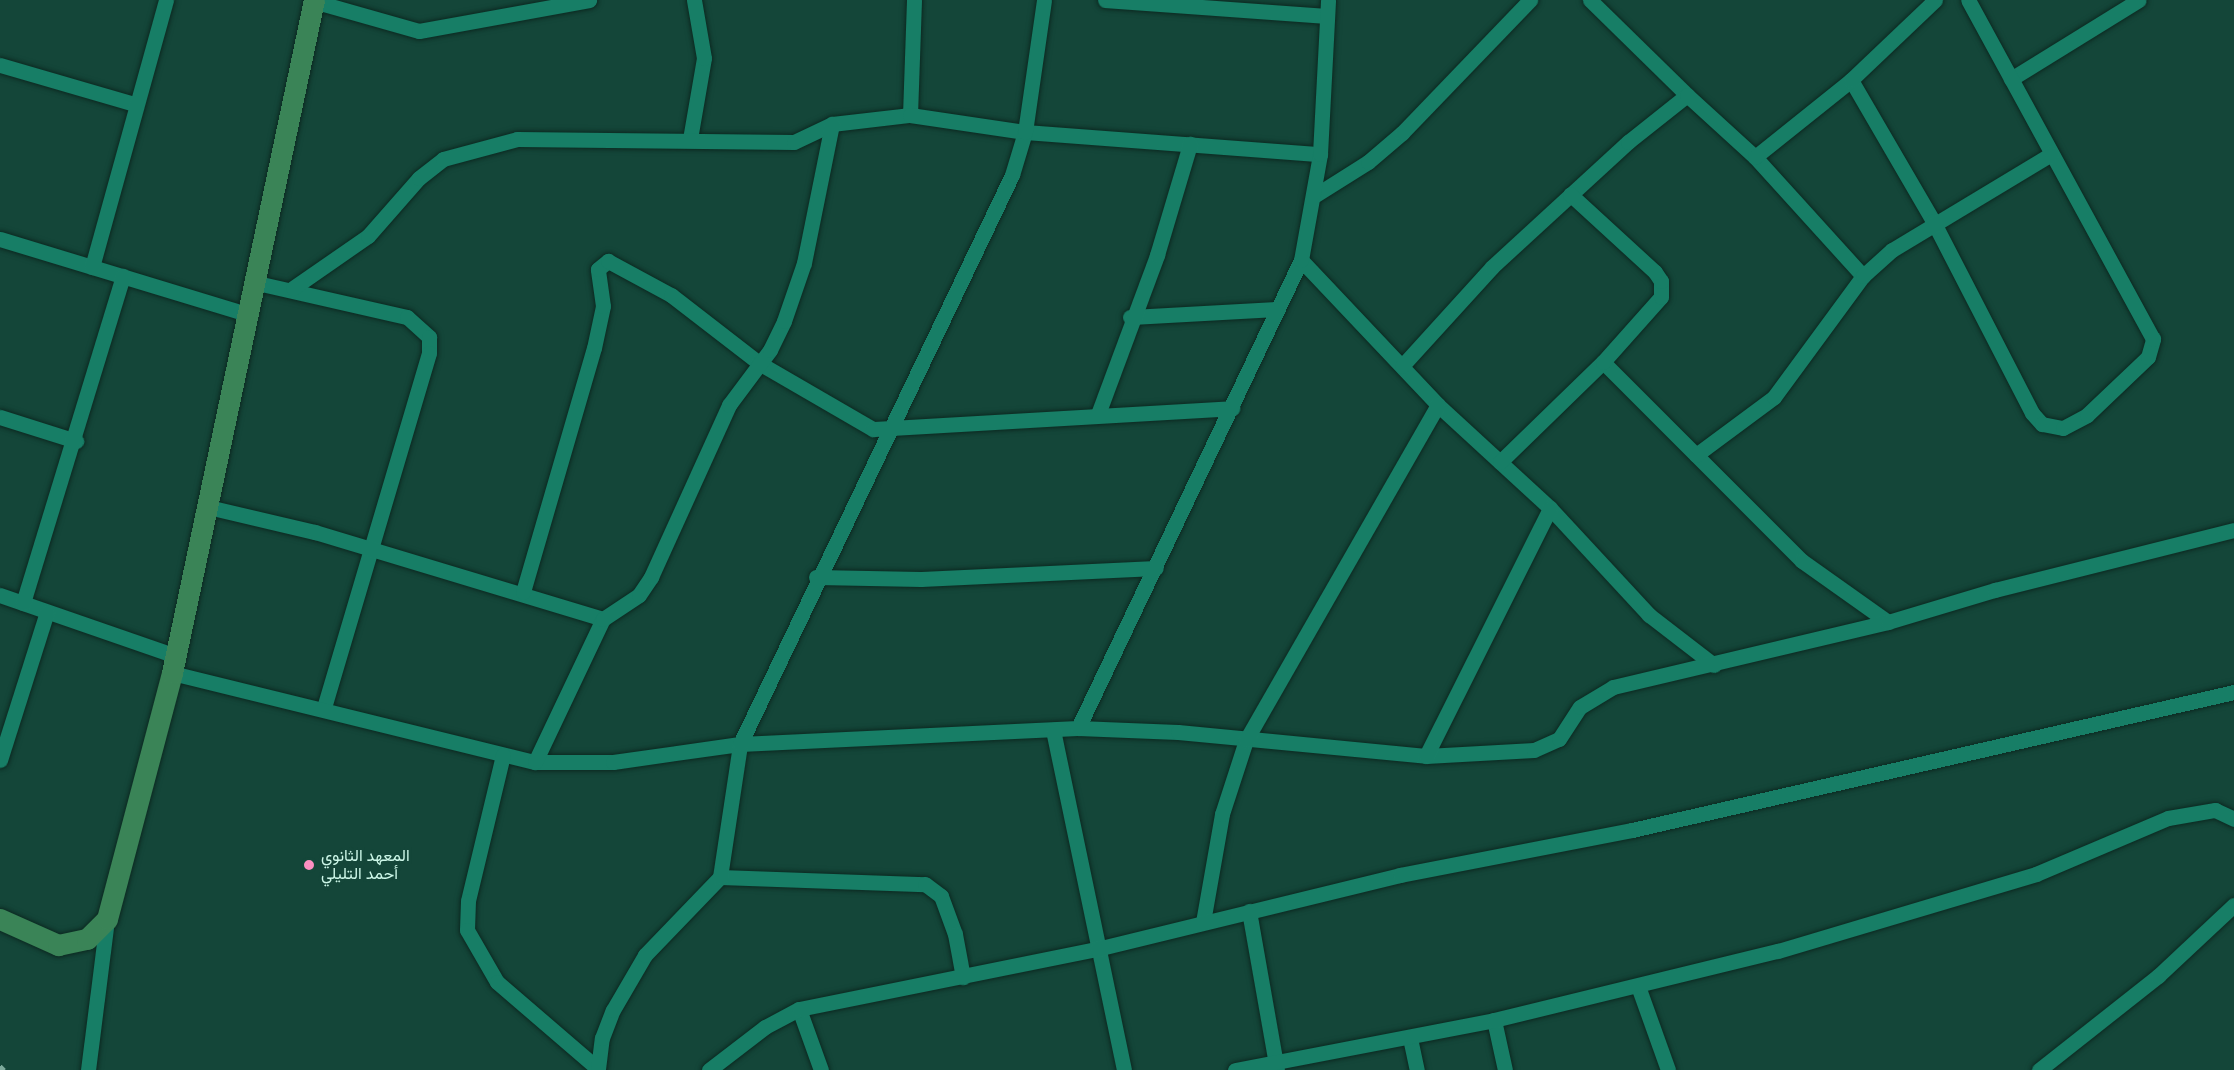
<!DOCTYPE html>
<meta charset="utf-8">
<style>
body{margin:0}
#map{position:relative;width:2234px;height:1070px;overflow:hidden;background:#144639;font-family:Roboto,Vazirmatn,sans-serif}
div>[style]{position:absolute}
[style*='--x']{left:calc(var(--x)*1px);top:calc(var(--y)*1px);width:calc(var(--w)*1px);rotate:calc(var(--a)*1deg)}
.roads{filter:drop-shadow(0 0 2px #0c2921) drop-shadow(0 0 2px #0c2921)}
.street>*{height:15px;margin:-7.5px;padding:0 7.5px;transform-origin:7.5px;border-radius:7.5px;background:#177e66}
.secondary>*{height:21px;margin:-10.5px;padding:0 10.5px;transform-origin:10.5px;border-radius:10.5px;background:#3a8457}
.rail>*{height:4.5px;margin-top:-2.25px;transform-origin:0;background:repeating-linear-gradient(90deg,#7ca99b 0 8px,transparent 0 16px)}
.dots>*{width:16px;height:16px;translate:-50% -50%;box-sizing:border-box;border:3px solid #144639;border-radius:50%}
span{translate:-50% -50%;white-space:nowrap;text-align:center;line-height:1.15;-webkit-text-stroke:6px #144639;paint-order:stroke}
.poi-label{font-size:16px;color:#cef8e9}
.left{translate:0 -50%;text-align:left}
</style>
<div id="map">
<div class="roads">
<div class="street">
<i style="--x:1105;--y:0;--w:222;--a:4.1"></i>
<i style="--x:1590;--y:0;--w:136;--a:44.4"></i>
<i style="--x:313;--y:1;--w:110;--a:15.8"></i>
<i style="--x:419;--y:31;--w:173;--a:-10.3"></i>
<i style="--x:0;--y:65;--w:140;--a:16.2"></i>
<i style="--x:2011;--y:79;--w:150;--a:-31.7"></i>
<i style="--x:1851;--y:80;--w:163;--a:59.8"></i>
<i style="--x:1933;--y:221;--w:216;--a:62.7"></i>
<i style="--x:2032;--y:413;--w:15;--a:48"></i>
<i style="--x:2042;--y:424;--w:21;--a:11"></i>
<i style="--x:2063;--y:428;--w:27;--a:-28"></i>
<i style="--x:2087;--y:415;--w:84;--a:-43.6"></i>
<i style="--x:2148;--y:357;--w:19;--a:-74"></i>
<i style="--x:2153;--y:339;--w:386;--a:-118.6"></i>
<i style="--x:910;--y:115;--w:115;--a:-88"></i>
<i style="--x:690;--y:139;--w:82;--a:-80.2"></i>
<i style="--x:704;--y:58;--w:59;--a:-99.8"></i>
<i style="--x:1755;--y:157;--w:161;--a:47.8"></i>
<i style="--x:1314;--y:196;--w:64;--a:-32.2"></i>
<i style="--x:1368;--y:162;--w:45;--a:-40.5"></i>
<i style="--x:1402;--y:133;--w:185;--a:-46.1"></i>
<i style="--x:0;--y:239;--w:261;--a:16.9"></i>
<i style="--x:1301;--y:260;--w:199;--a:46.6"></i>
<i style="--x:1438;--y:405;--w:152;--a:42.6"></i>
<i style="--x:1550;--y:508;--w:146;--a:47.2"></i>
<i style="--x:1649;--y:615;--w:82;--a:37.6"></i>
<i style="--x:92;--y:267;--w:277;--a:-74.5"></i>
<i style="--x:257;--y:283;--w:154;--a:12.8"></i>
<i style="--x:407;--y:317;--w:30;--a:42"></i>
<i style="--x:429;--y:337;--w:16;--a:90"></i>
<i style="--x:429;--y:353;--w:370;--a:106.5"></i>
<i style="--x:293;--y:288;--w:91;--a:-34.7"></i>
<i style="--x:368;--y:236;--w:77;--a:-48.7"></i>
<i style="--x:419;--y:178;--w:31;--a:-38"></i>
<i style="--x:443;--y:159;--w:77;--a:-15.1"></i>
<i style="--x:517;--y:139;--w:277;--a:0.6"></i>
<i style="--x:794;--y:142;--w:42;--a:-25.3"></i>
<i style="--x:832;--y:124;--w:79;--a:-6.6"></i>
<i style="--x:910;--y:115;--w:116;--a:8.4"></i>
<i style="--x:1025;--y:132;--w:296;--a:4.3"></i>
<i style="--x:1130;--y:317;--w:148;--a:-3.1"></i>
<i style="--x:1603;--y:362;--w:281;--a:45"></i>
<i style="--x:1802;--y:561;--w:105;--a:35.3"></i>
<i style="--x:1402;--y:366;--w:134;--a:-47.7"></i>
<i style="--x:1492;--y:267;--w:185;--a:-42.6"></i>
<i style="--x:1628;--y:142;--w:75;--a:-38.5"></i>
<i style="--x:1687;--y:95;--w:92;--a:42.4"></i>
<i style="--x:1755;--y:157;--w:123;--a:-38.7"></i>
<i style="--x:1851;--y:80;--w:116;--a:-43.6"></i>
<i style="--x:1098;--y:414;--w:170;--a:-69.6"></i>
<i style="--x:1157;--y:255;--w:116;--a:-73.4"></i>
<i style="--x:0;--y:417;--w:80;--a:17.5"></i>
<i style="--x:1696;--y:455;--w:97;--a:-36.6"></i>
<i style="--x:1774;--y:397;--w:150;--a:-53.7"></i>
<i style="--x:1863;--y:276;--w:39;--a:-42"></i>
<i style="--x:1892;--y:250;--w:186;--a:-31.1"></i>
<i style="--x:1500;--y:462;--w:144;--a:-44.2"></i>
<i style="--x:1603;--y:362;--w:87;--a:-48.3"></i>
<i style="--x:1661;--y:297;--w:16;--a:-90"></i>
<i style="--x:1661;--y:281;--w:11;--a:-124"></i>
<i style="--x:1655;--y:272;--w:115;--a:-137.5"></i>
<i style="--x:208;--y:507;--w:110;--a:13.2"></i>
<i style="--x:315;--y:532;--w:301;--a:16.8"></i>
<i style="--x:816;--y:577;--w:105;--a:1.1"></i>
<i style="--x:921;--y:579;--w:235;--a:-2.7"></i>
<i style="--x:523;--y:592;--w:254;--a:-73.8"></i>
<i style="--x:594;--y:348;--w:43;--a:-77.9"></i>
<i style="--x:603;--y:306;--w:37;--a:-98"></i>
<i style="--x:598;--y:269;--w:13;--a:-39"></i>
<i style="--x:608;--y:261;--w:72;--a:28.4"></i>
<i style="--x:671;--y:295;--w:111;--a:37.7"></i>
<i style="--x:759;--y:363;--w:132;--a:30.1"></i>
<i style="--x:873;--y:429;--w:360;--a:-3.3"></i>
<i style="--x:0;--y:595;--w:186;--a:19.1"></i>
<i style="--x:23;--y:603;--w:342;--a:-73"></i>
<i style="--x:172;--y:673;--w:374;--a:13.8"></i>
<i style="--x:535;--y:762;--w:78;--a:0"></i>
<i style="--x:613;--y:762;--w:128;--a:-8.1"></i>
<i style="--x:740;--y:744;--w:338;--a:-2.7"></i>
<i style="--x:1078;--y:728;--w:100;--a:2.3"></i>
<i style="--x:1178;--y:732;--w:249;--a:5.5"></i>
<i style="--x:1426;--y:756;--w:108;--a:-3.2"></i>
<i style="--x:1534;--y:750;--w:27;--a:-24"></i>
<i style="--x:1559;--y:739;--w:38;--a:-57"></i>
<i style="--x:1580;--y:707;--w:39;--a:-31"></i>
<i style="--x:1613;--y:687;--w:283;--a:-13.3"></i>
<i style="--x:1888;--y:622;--w:112;--a:-16.7"></i>
<i style="--x:1995;--y:590;--w:246;--a:-14.1"></i>
<i style="--x:1078;--y:728;--w:518;--a:-64.52"></i>
<i style="--x:1301;--y:260;--w:108;--a:-79.8"></i>
<i style="--x:1320;--y:154;--w:154;--a:-87"></i>
<i style="--x:1053;--y:730;--w:347;--a:78.2"></i>
<i style="--x:503;--y:755;--w:150;--a:103.5"></i>
<i style="--x:468;--y:901;--w:29;--a:92"></i>
<i style="--x:467;--y:930;--w:60;--a:60"></i>
<i style="--x:497;--y:982;--w:133;--a:40.7"></i>
<i style="--x:1426;--y:756;--w:277;--a:-63.4"></i>
<i style="--x:0;--y:760;--w:155;--a:-72.4"></i>
<i style="--x:535;--y:762;--w:158;--a:-64.6"></i>
<i style="--x:603;--y:619;--w:43;--a:-33.7"></i>
<i style="--x:639;--y:595;--w:22;--a:-56"></i>
<i style="--x:651;--y:577;--w:189;--a:-65.6"></i>
<i style="--x:729;--y:405;--w:69;--a:-53.3"></i>
<i style="--x:770;--y:350;--w:32;--a:-64"></i>
<i style="--x:784;--y:321;--w:61;--a:-71"></i>
<i style="--x:804;--y:263;--w:142;--a:-78.6"></i>
<i style="--x:720;--y:877;--w:205;--a:2"></i>
<i style="--x:925;--y:884;--w:20;--a:37"></i>
<i style="--x:941;--y:896;--w:40;--a:69.8"></i>
<i style="--x:955;--y:934;--w:44;--a:79.5"></i>
<i style="--x:1249;--y:911;--w:161;--a:80"></i>
<i style="--x:1203;--y:922;--w:110;--a:-80"></i>
<i style="--x:1222;--y:814;--w:78;--a:-72"></i>
<i style="--x:1246;--y:740;--w:386;--a:-60.2"></i>
<i style="--x:1638;--y:986;--w:89;--a:70.3"></i>
<i style="--x:799;--y:1009;--w:65;--a:70.2"></i>
<i style="--x:1494;--y:1020;--w:51;--a:77.6"></i>
<i style="--x:1410;--y:1038;--w:33;--a:78"></i>
<i style="--x:598;--y:1069;--w:31;--a:-83"></i>
<i style="--x:602;--y:1038;--w:30;--a:-69"></i>
<i style="--x:613;--y:1010;--w:64;--a:-59.8"></i>
<i style="--x:645;--y:955;--w:108;--a:-46.1"></i>
<i style="--x:720;--y:877;--w:134;--a:-81.4"></i>
<i style="--x:740;--y:744;--w:631;--a:-64.45"></i>
<i style="--x:1012;--y:175;--w:45;--a:-73.2"></i>
<i style="--x:1025;--y:132;--w:133;--a:-81.8"></i>
<i style="--x:88;--y:1070;--w:152;--a:-82.8"></i>
<i style="--x:709;--y:1070;--w:71;--a:-37.5"></i>
<i style="--x:765;--y:1027;--w:38;--a:-28"></i>
<i style="--x:799;--y:1009;--w:304;--a:-11.4"></i>
<i style="--x:1097;--y:949;--w:312;--a:-13.7"></i>
<i style="--x:1400;--y:875;--w:236;--a:-11"></i>
<i style="--x:1632;--y:830;--w:618;--a:-12.91"></i>
<i style="--x:1235;--y:1070;--w:264;--a:-10.9"></i>
<i style="--x:1494;--y:1020;--w:292;--a:-13.7"></i>
<i style="--x:1778;--y:951;--w:269;--a:-16.6"></i>
<i style="--x:2036;--y:874;--w:143;--a:-23"></i>
<i style="--x:2168;--y:818;--w:48;--a:-9.7"></i>
<i style="--x:2215;--y:810;--w:21;--a:25"></i>
<i style="--x:2039;--y:1070;--w:152;--a:-38.3"></i>
<i style="--x:2158;--y:976;--w:104;--a:-43.1"></i>
</div>
<div class="secondary">
<i style="--x:0;--y:919;--w:64;--a:24.1"></i>
<i style="--x:58;--y:945;--w:30;--a:-12"></i>
<i style="--x:87;--y:939;--w:28;--a:-45"></i>
<i style="--x:107;--y:919;--w:254;--a:-75.2"></i>
<i style="--x:172;--y:673;--w:688;--a:-78.09"></i>
</div>
</div>
<div class="rail">
<i style="--x:0;--y:1066;--w:6;--a:45"></i>
</div>
<div class="dots">
<i style="left:309px;top:865px;background:#fc8fc1"></i>
</div>
<div class="poi-label">
<span class="left" style="left:321px;top:865px">المعهد الثانوي<br>أحمد التليلي</span>
</div>
</div>
